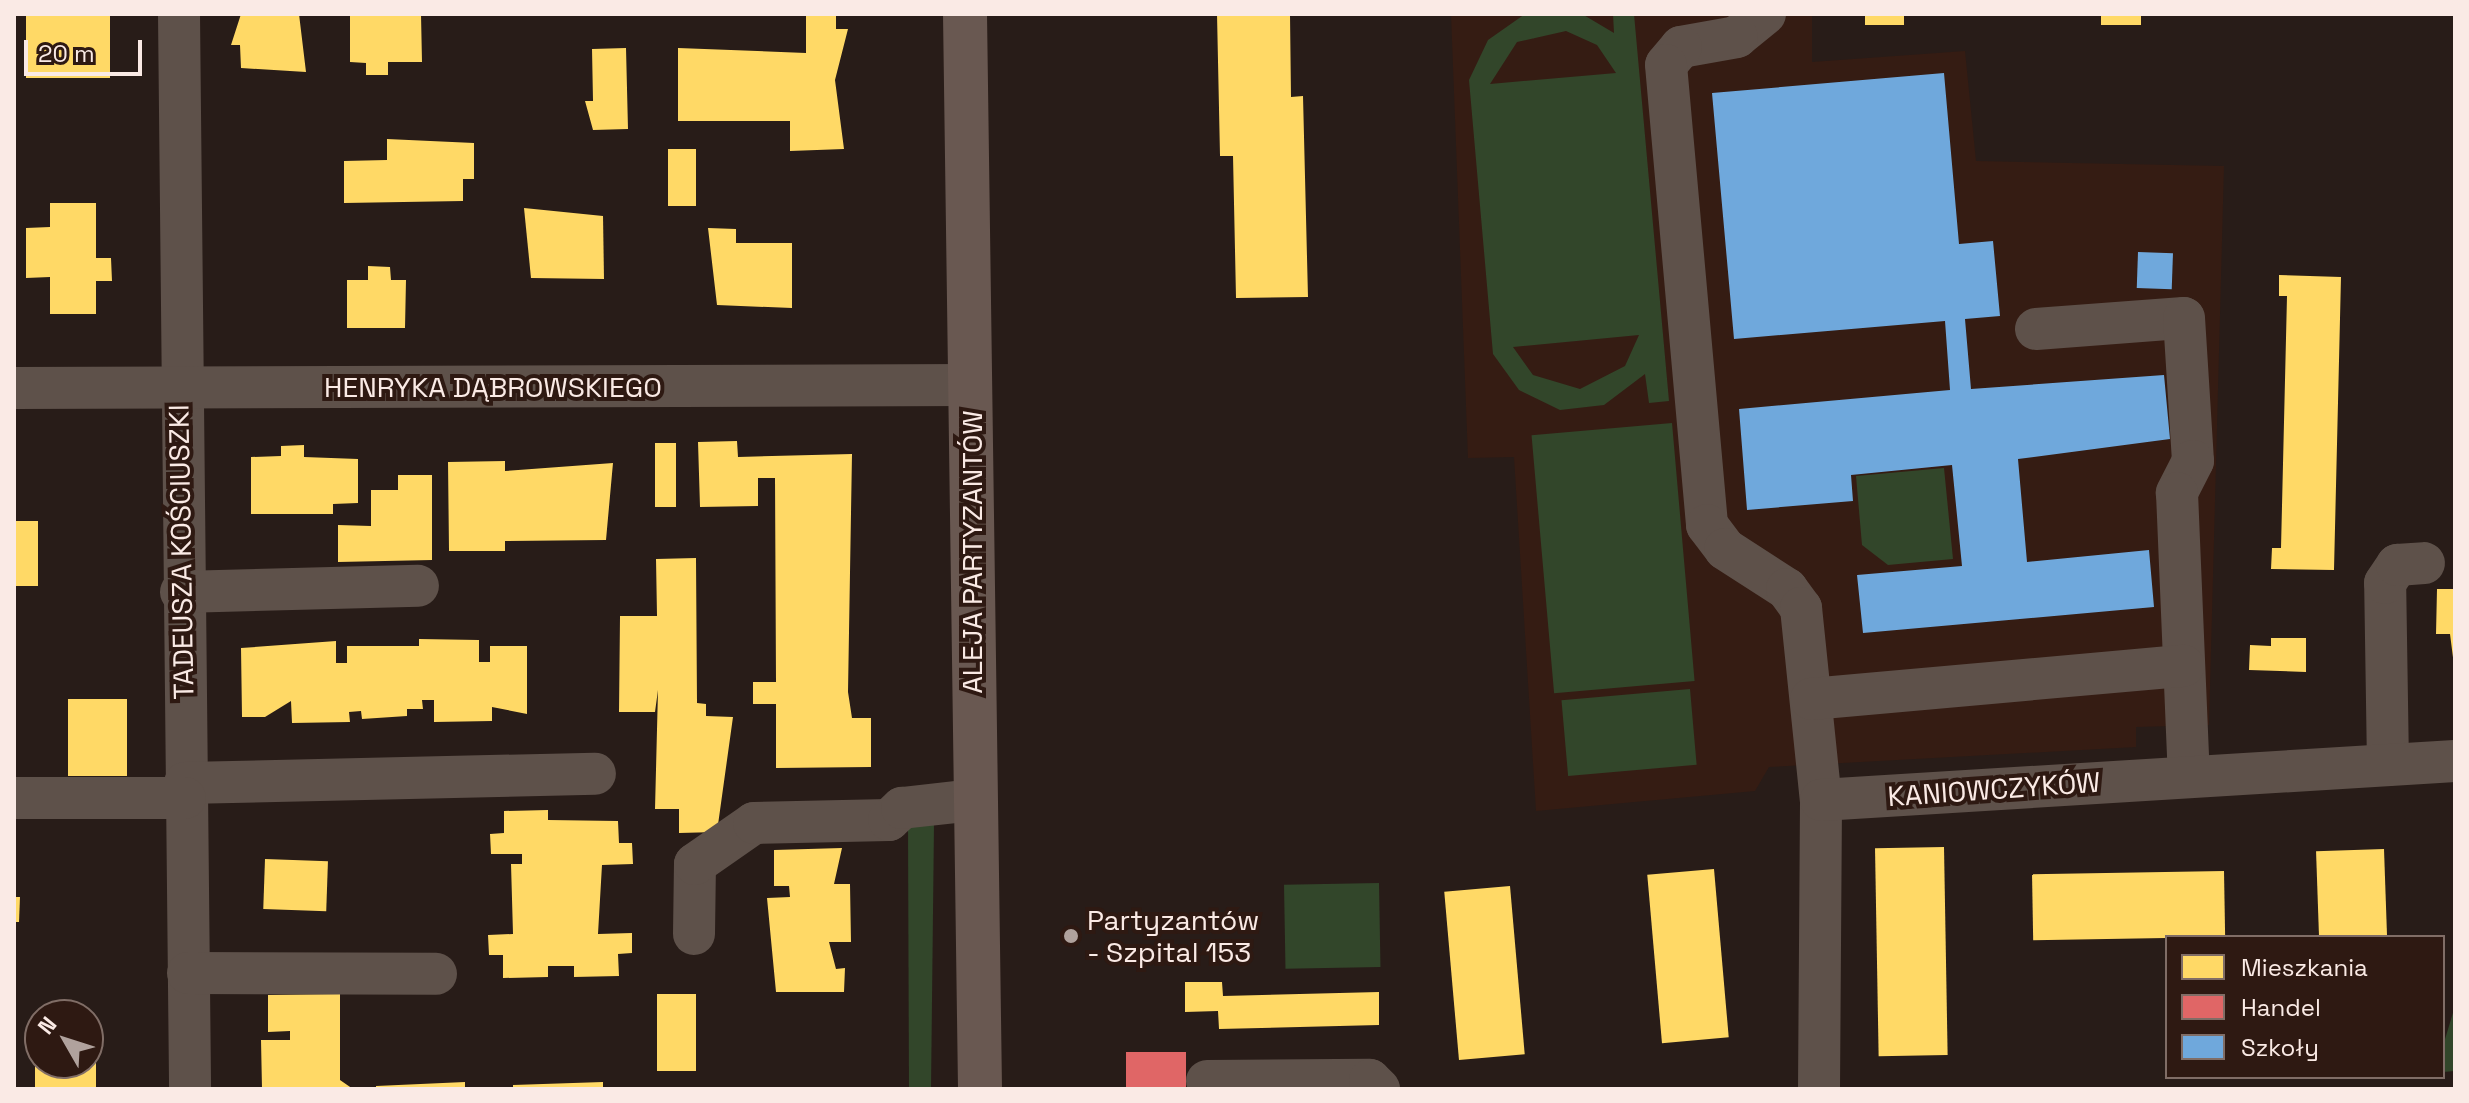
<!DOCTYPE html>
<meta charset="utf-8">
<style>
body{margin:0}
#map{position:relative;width:2469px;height:1103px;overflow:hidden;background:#281c18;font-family:"Space Grotesk",sans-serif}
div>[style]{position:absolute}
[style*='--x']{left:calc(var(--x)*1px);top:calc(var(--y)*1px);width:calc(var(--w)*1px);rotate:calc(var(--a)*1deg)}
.built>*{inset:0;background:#351c13}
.green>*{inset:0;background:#32462a;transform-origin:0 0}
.homes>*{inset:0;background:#ffd966;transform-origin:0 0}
.shops>*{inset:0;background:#e06666;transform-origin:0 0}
.schools>*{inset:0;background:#6fa8dc;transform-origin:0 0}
.minor>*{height:42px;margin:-21px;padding:0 21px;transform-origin:21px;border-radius:21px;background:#5e514a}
.major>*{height:44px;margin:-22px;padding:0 22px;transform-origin:22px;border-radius:22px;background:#695851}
.dots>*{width:22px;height:22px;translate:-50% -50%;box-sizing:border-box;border:4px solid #2e1912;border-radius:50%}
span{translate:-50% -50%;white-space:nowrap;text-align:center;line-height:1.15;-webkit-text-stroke:8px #2e1912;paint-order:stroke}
.street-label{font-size:28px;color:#faeae5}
.poi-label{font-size:28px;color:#faeae5}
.left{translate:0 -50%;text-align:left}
.frame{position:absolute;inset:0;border:16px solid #faeae5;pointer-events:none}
.legend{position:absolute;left:2165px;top:935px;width:280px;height:144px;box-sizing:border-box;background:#2e1912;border:2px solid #806d66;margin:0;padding:10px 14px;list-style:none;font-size:24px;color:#faeae5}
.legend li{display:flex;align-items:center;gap:16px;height:40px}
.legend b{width:40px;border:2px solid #806d66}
.north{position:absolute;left:24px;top:999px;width:80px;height:80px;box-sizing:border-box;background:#2e1912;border:2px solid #806d66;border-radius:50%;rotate:309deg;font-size:22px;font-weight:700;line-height:32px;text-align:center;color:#faeae5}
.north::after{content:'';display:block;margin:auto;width:28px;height:36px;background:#b0a29d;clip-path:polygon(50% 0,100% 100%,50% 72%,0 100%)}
.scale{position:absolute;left:24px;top:40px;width:118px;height:36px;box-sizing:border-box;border:4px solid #faeae5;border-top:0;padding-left:10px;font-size:24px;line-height:28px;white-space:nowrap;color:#faeae5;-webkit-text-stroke:6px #2e1912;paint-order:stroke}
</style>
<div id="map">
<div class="built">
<i style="clip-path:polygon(1451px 14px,1812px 14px,1812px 62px,1965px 51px,1976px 161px,2224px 166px,2209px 725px,2136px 727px,2136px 747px,1769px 767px,1755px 791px,1536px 811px,1514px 457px,1468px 458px)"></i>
</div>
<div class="green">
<i style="clip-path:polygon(evenodd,1525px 14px,1582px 14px,1614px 33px,1613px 14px,1634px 14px,1669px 401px,1649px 403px,1645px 374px,1604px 405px,1560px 410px,1519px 390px,1493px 354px,1469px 80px,1488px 40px,1525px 14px,1566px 31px,1597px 45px,1616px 73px,1490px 84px,1517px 42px,1566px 31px,1525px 14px,1639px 335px,1625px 366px,1580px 389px,1533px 375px,1513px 347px,1639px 335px)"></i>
<i style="left:1672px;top:423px;width:259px;height:141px;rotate:85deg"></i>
<i style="clip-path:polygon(1944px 468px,1953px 559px,1888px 565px,1862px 545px,1856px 476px)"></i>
<i style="left:1690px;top:689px;width:76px;height:129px;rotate:85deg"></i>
<i style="clip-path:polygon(934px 823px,931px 1089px,909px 1089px,908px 824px)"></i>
<i style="left:1379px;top:883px;width:84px;height:95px;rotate:89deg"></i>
<i style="clip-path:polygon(2455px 1006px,2455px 1071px,2443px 1072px,2443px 1046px)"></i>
</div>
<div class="homes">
<i style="left:110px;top:14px;width:64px;height:84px;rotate:90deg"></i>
<i style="clip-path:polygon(241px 14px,299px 14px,306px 72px,241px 68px,240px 45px,231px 45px)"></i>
<i style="clip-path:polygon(350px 14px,421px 14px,422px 62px,388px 62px,388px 75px,366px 75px,366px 63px,350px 62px)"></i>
<i style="clip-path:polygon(806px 14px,836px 14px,836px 29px,848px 29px,835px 80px,844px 149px,790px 151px,790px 121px,678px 121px,678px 48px,806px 53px)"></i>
<i style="clip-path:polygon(1217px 14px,1290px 14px,1291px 97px,1303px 96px,1308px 297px,1236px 298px,1233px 156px,1220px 156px)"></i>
<i style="left:1865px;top:14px;width:39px;height:11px"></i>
<i style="left:2101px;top:14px;width:40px;height:11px"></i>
<i style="clip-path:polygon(626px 48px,628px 129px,593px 130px,585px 101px,593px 101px,592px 49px)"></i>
<i style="clip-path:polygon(387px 139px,474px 143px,474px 179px,463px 179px,463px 201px,344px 203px,344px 161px,387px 160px)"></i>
<i style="left:696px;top:149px;width:57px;height:28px;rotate:90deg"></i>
<i style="clip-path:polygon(50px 203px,96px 203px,96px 258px,111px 258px,112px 281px,96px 281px,96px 314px,50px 314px,50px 277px,26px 278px,26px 228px,50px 227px)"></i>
<i style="clip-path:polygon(524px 208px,603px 216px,604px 279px,531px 278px)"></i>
<i style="clip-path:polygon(708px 228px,736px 229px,736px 243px,792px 243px,792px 308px,717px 305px)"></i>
<i style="clip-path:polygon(368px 266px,390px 267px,391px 280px,406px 280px,405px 328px,347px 328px,347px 280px,368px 280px)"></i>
<i style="clip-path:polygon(2279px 275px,2341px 277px,2334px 570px,2271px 569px,2272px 548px,2281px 548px,2287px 296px,2279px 296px)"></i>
<i style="clip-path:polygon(737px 441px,738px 457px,852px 454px,848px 692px,852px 718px,871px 718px,871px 767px,776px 768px,776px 704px,753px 704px,753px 682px,776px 682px,775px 478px,758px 478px,758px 506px,700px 507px,698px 442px)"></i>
<i style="left:655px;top:443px;width:21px;height:64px"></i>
<i style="clip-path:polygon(304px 445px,304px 457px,358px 459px,358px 503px,333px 504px,333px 514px,251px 514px,251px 457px,281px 456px,281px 446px)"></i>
<i style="clip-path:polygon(505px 461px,505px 471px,613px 463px,606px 540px,505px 541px,505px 551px,449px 551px,448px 462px)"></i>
<i style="clip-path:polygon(398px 475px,432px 475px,432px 560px,338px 562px,338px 525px,371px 526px,371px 490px,398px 490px)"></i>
<i style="left:14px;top:521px;width:24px;height:65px"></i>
<i style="clip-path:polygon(696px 558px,697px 703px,706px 704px,706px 716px,733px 717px,717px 832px,679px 833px,679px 809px,655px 809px,658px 690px,655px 712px,619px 712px,620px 616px,657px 616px,656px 559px)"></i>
<i style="clip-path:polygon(2437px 589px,2455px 589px,2455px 673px,2450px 634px,2436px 634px)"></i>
<i style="clip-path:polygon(2271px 638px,2306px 638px,2306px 672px,2249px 670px,2250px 645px,2271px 646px)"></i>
<i style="clip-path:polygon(419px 639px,479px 640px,479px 662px,490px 662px,490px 646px,527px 646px,527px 714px,492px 707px,492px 721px,434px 722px,434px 700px,422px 700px,423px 709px,407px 709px,407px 716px,362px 719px,361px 711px,349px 712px,350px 722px,292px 723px,291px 701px,265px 717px,242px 717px,241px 648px,336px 641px,336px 663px,347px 663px,347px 646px,419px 646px)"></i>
<i style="left:68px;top:699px;width:59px;height:77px"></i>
<i style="clip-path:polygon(548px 810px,548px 820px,618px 821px,619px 843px,632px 843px,633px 864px,602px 865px,598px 934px,632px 933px,632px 953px,618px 954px,619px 976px,574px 977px,574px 966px,548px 966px,548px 977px,503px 978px,503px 955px,489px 955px,488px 935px,513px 934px,511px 864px,522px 864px,522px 854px,491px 854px,490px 834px,504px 833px,504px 811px)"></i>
<i style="left:1944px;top:847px;width:208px;height:69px;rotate:89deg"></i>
<i style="clip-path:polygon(842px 848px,834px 884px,850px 884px,851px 942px,829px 942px,836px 969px,845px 968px,844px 992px,776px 992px,767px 898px,790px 897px,789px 886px,774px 886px,774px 850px)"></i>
<i style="left:2384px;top:849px;width:88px;height:68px;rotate:88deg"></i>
<i style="left:265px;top:859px;width:63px;height:50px;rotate:2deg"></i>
<i style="left:1714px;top:869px;width:169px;height:67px;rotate:85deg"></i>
<i style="left:2224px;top:871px;width:66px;height:192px;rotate:89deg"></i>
<i style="left:1510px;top:886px;width:169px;height:66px;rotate:85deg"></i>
<i style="clip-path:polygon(14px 897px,20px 897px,19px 922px,14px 922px)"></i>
<i style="clip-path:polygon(1185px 982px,1222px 982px,1223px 996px,1379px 992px,1379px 1025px,1219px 1029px,1218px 1011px,1185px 1012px)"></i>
<i style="clip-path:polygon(340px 994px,340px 1080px,353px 1089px,262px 1089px,261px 1040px,290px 1040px,290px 1031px,268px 1032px,268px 995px)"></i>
<i style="left:657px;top:994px;width:39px;height:77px"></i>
<i style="clip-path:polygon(35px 1054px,40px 1063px,88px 1063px,88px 1054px,96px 1054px,96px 1089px,35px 1089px)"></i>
<i style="clip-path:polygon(465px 1082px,465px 1089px,376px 1089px,376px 1086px)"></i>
<i style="clip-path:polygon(603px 1082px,603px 1089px,513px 1089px,513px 1085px)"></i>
</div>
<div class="shops">
<i style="left:1186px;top:1052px;width:37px;height:60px;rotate:90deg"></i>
</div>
<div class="schools">
<i style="clip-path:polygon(1944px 73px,1959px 244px,1993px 241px,2000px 316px,1965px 319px,1971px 389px,2164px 375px,2170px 439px,2018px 459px,2027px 562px,2149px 550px,2154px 607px,1863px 633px,1857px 575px,1962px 566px,1952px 465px,1851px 475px,1853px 501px,1747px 510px,1739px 409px,1950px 390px,1945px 321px,1734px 339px,1712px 93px)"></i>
<i style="left:2138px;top:252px;width:35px;height:36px;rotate:2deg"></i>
</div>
<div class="minor">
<i style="--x:179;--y:14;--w:1075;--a:89.41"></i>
<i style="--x:1765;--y:14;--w:36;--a:141"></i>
<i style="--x:1737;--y:37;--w:57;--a:169.9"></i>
<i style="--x:1681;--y:47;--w:23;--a:130"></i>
<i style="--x:1666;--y:65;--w:462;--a:84.9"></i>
<i style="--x:1707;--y:525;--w:30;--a:53"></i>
<i style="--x:1725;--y:549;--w:74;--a:32.8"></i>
<i style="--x:1787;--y:589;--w:24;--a:54"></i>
<i style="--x:1801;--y:608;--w:193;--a:84.1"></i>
<i style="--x:2036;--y:329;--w:148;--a:-4.3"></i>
<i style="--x:2184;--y:318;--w:143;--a:86.4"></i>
<i style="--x:2193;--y:461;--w:36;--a:117"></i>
<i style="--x:2177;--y:493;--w:284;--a:87.6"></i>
<i style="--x:14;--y:388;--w:957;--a:-0.18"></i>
<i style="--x:181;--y:592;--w:237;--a:-1.5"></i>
<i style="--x:1811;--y:699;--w:374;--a:-5.1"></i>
<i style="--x:2388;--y:765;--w:182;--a:-90.9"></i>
<i style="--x:2385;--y:583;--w:22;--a:-56"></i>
<i style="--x:2397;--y:565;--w:27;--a:-4"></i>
<i style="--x:185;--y:783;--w:410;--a:-1.3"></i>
<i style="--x:14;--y:798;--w:171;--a:0"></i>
<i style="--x:694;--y:934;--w:70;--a:-89.2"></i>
<i style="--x:695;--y:864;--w:72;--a:-34.8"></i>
<i style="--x:754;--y:823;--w:135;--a:-1.3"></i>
<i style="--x:889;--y:820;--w:18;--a:-43"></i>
<i style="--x:902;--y:808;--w:71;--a:-6.4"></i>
<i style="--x:188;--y:973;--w:248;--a:0.2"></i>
<i style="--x:1207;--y:1081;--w:163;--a:-0.4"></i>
<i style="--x:1370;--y:1080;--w:13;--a:45"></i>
<i style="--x:1819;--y:1089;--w:289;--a:-89.6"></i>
<i style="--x:1821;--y:800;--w:635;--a:-3.52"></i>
</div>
<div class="major">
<i style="--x:965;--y:14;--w:1075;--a:89.2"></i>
</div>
<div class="dots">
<i style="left:1071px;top:936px;background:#b0a29d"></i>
</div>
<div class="street-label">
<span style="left:493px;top:387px">HENRYKA DĄBROWSKIEGO</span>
<span style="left:181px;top:552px;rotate:-91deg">TADEUSZA KOŚCIUSZKI</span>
<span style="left:972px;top:552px;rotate:-90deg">ALEJA PARTYZANTÓW</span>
<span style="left:1994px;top:789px;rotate:-4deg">KANIOWCZYKÓW</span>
</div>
<div class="poi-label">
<span class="left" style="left:1087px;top:936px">Partyzantów<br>- Szpital 153</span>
</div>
<div class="frame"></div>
<ul class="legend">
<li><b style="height:22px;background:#ffd966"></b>Mieszkania</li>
<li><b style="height:22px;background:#e06666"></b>Handel</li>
<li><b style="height:22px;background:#6fa8dc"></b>Szkoły</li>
</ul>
<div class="north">N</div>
<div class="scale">20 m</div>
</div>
